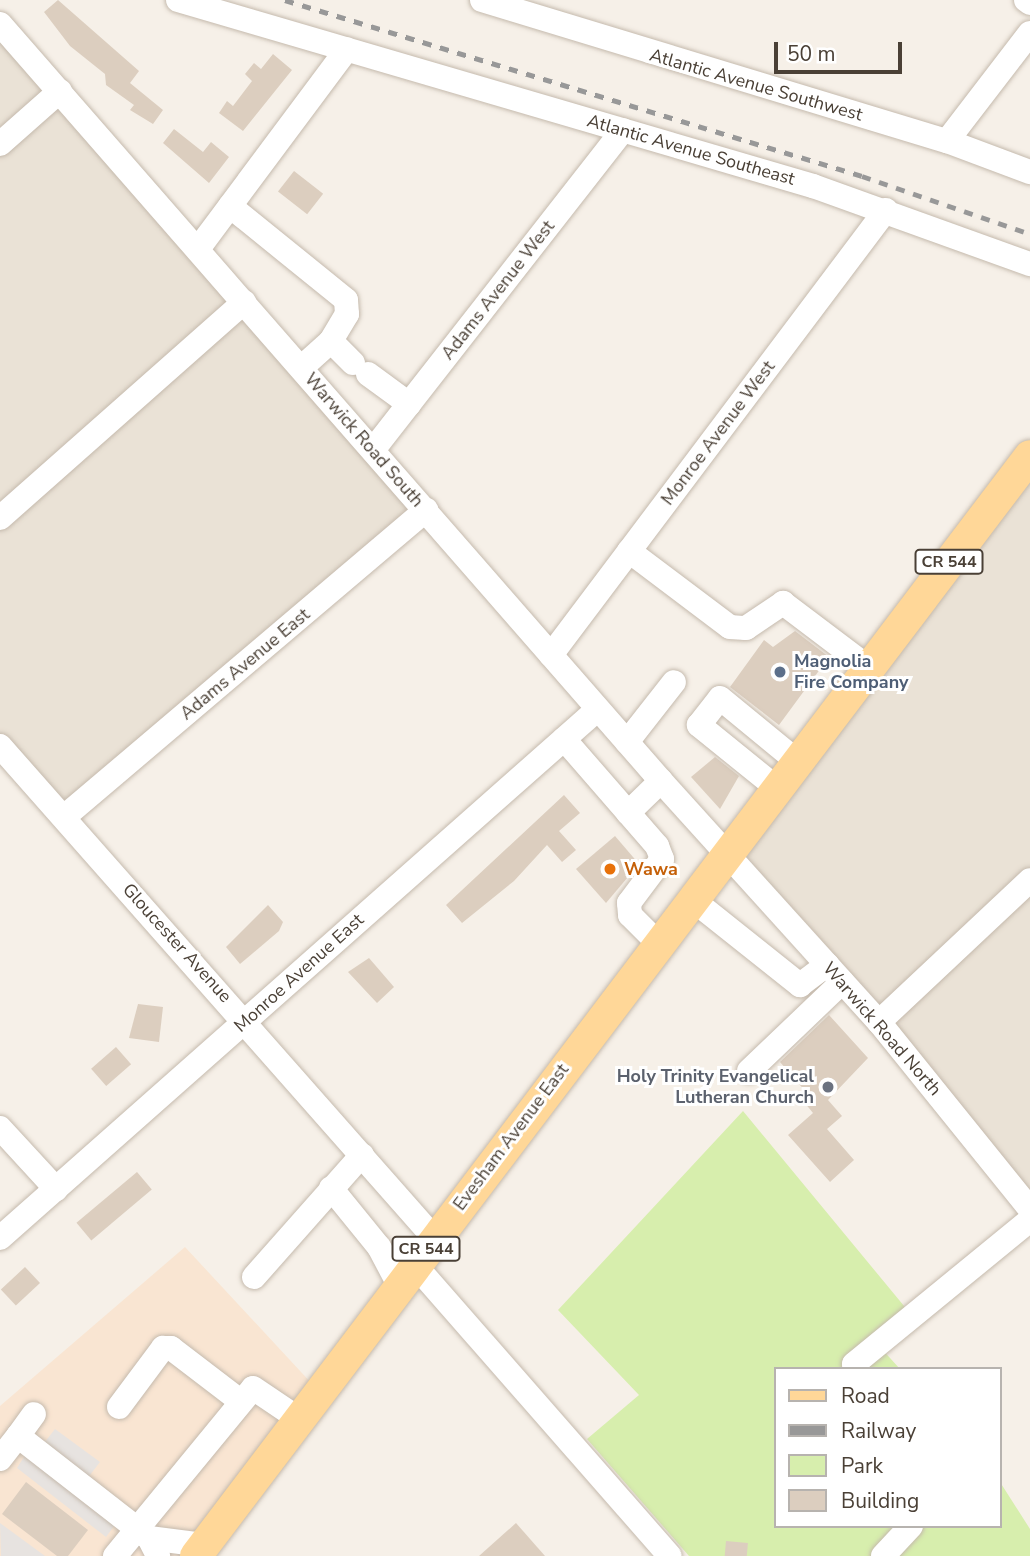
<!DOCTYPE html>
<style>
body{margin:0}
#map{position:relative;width:1030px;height:1556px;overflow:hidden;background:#f6f0e8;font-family:"Nunito Sans",sans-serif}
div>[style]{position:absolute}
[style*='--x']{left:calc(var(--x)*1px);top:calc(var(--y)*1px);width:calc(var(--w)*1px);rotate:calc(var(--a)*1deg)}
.residential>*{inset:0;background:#eae2d6}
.commercial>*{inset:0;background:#f9e5d2}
.green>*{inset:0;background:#d7eead}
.parking>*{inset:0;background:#e7e3e0}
.building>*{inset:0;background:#dccebf;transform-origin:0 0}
.roads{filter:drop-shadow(0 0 2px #c5baad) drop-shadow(0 0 2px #c5baad)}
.minor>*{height:24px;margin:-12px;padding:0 12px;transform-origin:12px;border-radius:12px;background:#fff}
.major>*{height:32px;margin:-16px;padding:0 16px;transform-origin:16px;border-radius:16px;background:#ffd798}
.rail>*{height:5px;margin-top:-2.5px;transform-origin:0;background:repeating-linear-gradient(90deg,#989898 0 9px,transparent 0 18px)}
.dots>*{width:19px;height:19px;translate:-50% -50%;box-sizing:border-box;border:4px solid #fff;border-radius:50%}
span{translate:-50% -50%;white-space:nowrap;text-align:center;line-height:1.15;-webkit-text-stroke:6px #fff;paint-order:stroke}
.shield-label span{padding:2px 5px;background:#fff;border:2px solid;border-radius:5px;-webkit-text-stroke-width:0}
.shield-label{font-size:16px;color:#4a4036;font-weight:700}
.street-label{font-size:18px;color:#4a4036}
.service-label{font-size:18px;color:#4e5e75;font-weight:700}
.left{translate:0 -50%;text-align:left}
.food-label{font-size:18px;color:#c56008;font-weight:700}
.worship-label{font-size:18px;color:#5b616d;font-weight:700}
.right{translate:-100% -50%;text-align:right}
.legend{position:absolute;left:774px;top:1367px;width:228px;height:161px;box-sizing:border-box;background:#fff;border:2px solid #b7b3af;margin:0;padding:9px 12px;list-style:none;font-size:21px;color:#4a4036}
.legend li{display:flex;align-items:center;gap:14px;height:35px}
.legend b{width:35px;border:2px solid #b7b3af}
.scale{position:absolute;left:774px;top:42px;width:128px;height:32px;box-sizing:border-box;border:4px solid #4a4036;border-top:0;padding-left:9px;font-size:21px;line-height:24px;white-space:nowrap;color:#4a4036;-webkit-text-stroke:5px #fff;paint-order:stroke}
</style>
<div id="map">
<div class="residential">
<i style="clip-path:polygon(0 25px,426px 510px,64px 817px,0 746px)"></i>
<i style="clip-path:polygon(1030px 457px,1030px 1209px,728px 855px)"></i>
</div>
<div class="commercial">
<i style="clip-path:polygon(185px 1247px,314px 1386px,212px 1556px,0 1556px,0 1406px)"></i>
</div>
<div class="green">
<i style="clip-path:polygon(743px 1111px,909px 1312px,880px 1347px,900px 1369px,776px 1369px,776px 1526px,1000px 1526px,1000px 1482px,1030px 1529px,1030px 1556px,689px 1556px,587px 1439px,639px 1395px,558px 1310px)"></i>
</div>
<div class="parking">
<i style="clip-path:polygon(55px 1429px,100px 1462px,80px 1488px,120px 1518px,106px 1537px,17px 1468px,27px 1452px,34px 1456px)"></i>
<i style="clip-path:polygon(0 1523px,45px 1556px,1px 1556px)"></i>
</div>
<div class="building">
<i style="clip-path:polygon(58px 0,139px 71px,130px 83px,163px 110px,153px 124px,130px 110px,134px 105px,106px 85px,105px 74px,70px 46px,44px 12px)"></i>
<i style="clip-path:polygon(273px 54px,292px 70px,243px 131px,219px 113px,227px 101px,233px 106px,252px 81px,245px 74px,254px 63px,261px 69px)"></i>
<i style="clip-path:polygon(174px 129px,203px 152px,211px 142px,229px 157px,209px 183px,163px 143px)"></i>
<i style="left:294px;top:171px;width:37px;height:26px;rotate:38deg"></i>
<i style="clip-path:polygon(795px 631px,829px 657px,779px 725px,730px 687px,764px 640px,773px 647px)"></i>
<i style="clip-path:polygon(715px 757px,739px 776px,720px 809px,691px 777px)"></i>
<i style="clip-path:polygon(564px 795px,580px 813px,559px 831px,576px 850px,562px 862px,547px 845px,514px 881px,462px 923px,446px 905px)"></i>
<i style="clip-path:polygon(615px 836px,639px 864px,606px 903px,576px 869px)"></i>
<i style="clip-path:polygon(268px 905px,283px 922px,279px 931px,240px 964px,226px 947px)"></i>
<i style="clip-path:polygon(369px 958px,394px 987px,377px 1003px,348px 972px)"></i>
<i style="clip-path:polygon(138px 1004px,163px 1007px,159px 1042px,129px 1038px)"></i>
<i style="clip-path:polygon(829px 1015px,868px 1058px,828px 1100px,842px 1116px,827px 1129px,854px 1160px,830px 1182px,788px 1135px,813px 1113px,800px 1097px,806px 1092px,780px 1062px)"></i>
<i style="left:116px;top:1047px;width:23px;height:33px;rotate:49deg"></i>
<i style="left:137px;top:1172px;width:23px;height:79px;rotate:50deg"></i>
<i style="left:25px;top:1267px;width:22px;height:33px;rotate:47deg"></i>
<i style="clip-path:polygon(26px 1482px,88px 1530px,68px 1556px,57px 1556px,2px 1514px)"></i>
<i style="clip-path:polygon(516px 1523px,545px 1556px,479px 1556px)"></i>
<i style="left:726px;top:1541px;width:22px;height:15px;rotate:5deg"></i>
</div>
<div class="roads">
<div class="minor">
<i style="--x:178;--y:0;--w:662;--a:16.33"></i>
<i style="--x:813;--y:186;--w:231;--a:19.8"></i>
<i style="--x:482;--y:0;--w:486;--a:16.9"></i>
<i style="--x:947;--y:141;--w:89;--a:20.5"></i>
<i style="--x:1026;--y:0;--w:5;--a:37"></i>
<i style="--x:0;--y:24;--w:1005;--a:48.87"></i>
<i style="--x:661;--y:781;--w:325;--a:47.9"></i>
<i style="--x:879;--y:1022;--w:240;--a:51.1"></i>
<i style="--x:947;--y:141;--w:136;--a:-52.5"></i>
<i style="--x:0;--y:144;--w:80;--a:-41.5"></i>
<i style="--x:230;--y:206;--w:149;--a:39"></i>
<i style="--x:346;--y:300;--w:14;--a:86"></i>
<i style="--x:347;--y:314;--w:31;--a:121"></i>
<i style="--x:331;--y:341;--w:40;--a:138"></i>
<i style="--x:198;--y:249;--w:249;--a:-53.3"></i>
<i style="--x:331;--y:341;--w:31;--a:45"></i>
<i style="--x:368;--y:374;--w:51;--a:36.2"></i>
<i style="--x:373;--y:450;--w:406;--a:-52"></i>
<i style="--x:0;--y:518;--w:326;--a:-41.5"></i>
<i style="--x:629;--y:551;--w:126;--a:37"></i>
<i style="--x:730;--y:627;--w:16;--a:4"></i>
<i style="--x:746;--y:628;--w:45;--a:-34"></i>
<i style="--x:783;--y:603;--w:108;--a:37.1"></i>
<i style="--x:551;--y:655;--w:557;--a:-53.03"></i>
<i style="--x:564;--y:739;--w:142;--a:49"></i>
<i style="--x:657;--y:846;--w:14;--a:69"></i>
<i style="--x:662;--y:859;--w:55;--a:126.9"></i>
<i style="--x:629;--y:903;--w:12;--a:85"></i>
<i style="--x:630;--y:915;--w:41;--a:45"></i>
<i style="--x:627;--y:742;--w:76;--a:-51.9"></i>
<i style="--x:0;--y:746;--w:656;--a:48.58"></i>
<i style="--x:778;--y:789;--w:102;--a:-141"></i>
<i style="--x:699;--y:725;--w:34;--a:-52"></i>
<i style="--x:720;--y:698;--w:101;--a:39.4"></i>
<i style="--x:628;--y:813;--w:46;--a:-44.1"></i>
<i style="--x:64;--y:817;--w:475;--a:-40.3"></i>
<i style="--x:693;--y:900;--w:137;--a:38.5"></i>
<i style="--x:800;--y:985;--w:34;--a:-37"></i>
<i style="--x:879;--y:1022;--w:207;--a:-43.2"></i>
<i style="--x:749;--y:1071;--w:129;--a:-43.7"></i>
<i style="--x:0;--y:1128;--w:83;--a:47.4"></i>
<i style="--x:331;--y:1188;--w:76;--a:50.9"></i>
<i style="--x:379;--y:1247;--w:43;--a:62.2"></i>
<i style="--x:0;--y:1238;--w:798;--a:-41.5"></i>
<i style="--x:414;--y:1264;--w:388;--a:48.8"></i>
<i style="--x:254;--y:1277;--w:163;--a:-48.5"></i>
<i style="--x:856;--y:1369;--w:5;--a:-112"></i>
<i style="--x:854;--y:1364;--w:227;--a:-39.3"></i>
<i style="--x:119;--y:1407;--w:74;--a:-53.3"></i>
<i style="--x:163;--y:1348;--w:8;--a:0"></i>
<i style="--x:171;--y:1348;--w:86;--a:37.4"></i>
<i style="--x:18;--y:1436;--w:27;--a:-54"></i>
<i style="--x:0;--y:1459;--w:29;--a:-52"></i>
<i style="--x:18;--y:1436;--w:166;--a:37.9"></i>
<i style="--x:149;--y:1538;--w:20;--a:63"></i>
<i style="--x:149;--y:1538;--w:55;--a:7.3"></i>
<i style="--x:115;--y:1556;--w:217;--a:-50.6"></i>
<i style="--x:253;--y:1388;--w:55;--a:34"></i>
<i style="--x:883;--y:1556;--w:41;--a:-47"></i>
</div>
<div class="major">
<i style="--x:196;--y:1556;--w:1380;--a:-52.83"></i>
</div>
</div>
<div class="rail">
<i style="--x:285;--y:0;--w:603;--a:16.96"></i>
<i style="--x:862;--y:176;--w:178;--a:19"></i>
</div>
<div class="dots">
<i style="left:780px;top:672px;background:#5c6f8a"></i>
<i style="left:610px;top:869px;background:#e8710a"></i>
<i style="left:828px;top:1087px;background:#6b7280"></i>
</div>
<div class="shield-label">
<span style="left:949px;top:562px">CR 544</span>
<span style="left:426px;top:1249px">CR 544</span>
</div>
<div class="street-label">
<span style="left:756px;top:85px;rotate:16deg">Atlantic Avenue Southwest</span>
<span style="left:691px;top:150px;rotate:16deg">Atlantic Avenue Southeast</span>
<span style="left:498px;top:290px;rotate:-52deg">Adams Avenue West</span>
<span style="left:718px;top:433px;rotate:-53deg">Monroe Avenue West</span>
<span style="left:364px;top:440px;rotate:49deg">Warwick Road South</span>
<span style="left:245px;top:664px;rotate:-40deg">Adams Avenue East</span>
<span style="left:177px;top:943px;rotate:48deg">Gloucester Avenue</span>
<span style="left:299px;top:973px;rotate:-42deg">Monroe Avenue East</span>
<span style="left:882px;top:1029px;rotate:49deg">Warwick Road North</span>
<span style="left:511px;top:1137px;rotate:-53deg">Evesham Avenue East</span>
</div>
<div class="service-label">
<span class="left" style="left:794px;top:672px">Magnolia<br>Fire Company</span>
</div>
<div class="food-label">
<span class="left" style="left:624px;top:869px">Wawa</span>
</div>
<div class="worship-label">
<span class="right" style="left:814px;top:1087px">Holy Trinity Evangelical<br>Lutheran Church</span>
</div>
<ul class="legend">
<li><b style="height:9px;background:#ffd798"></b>Road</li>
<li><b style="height:9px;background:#989898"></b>Railway</li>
<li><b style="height:19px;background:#d7eead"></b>Park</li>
<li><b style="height:19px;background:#dccebf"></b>Building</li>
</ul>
<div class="scale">50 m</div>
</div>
